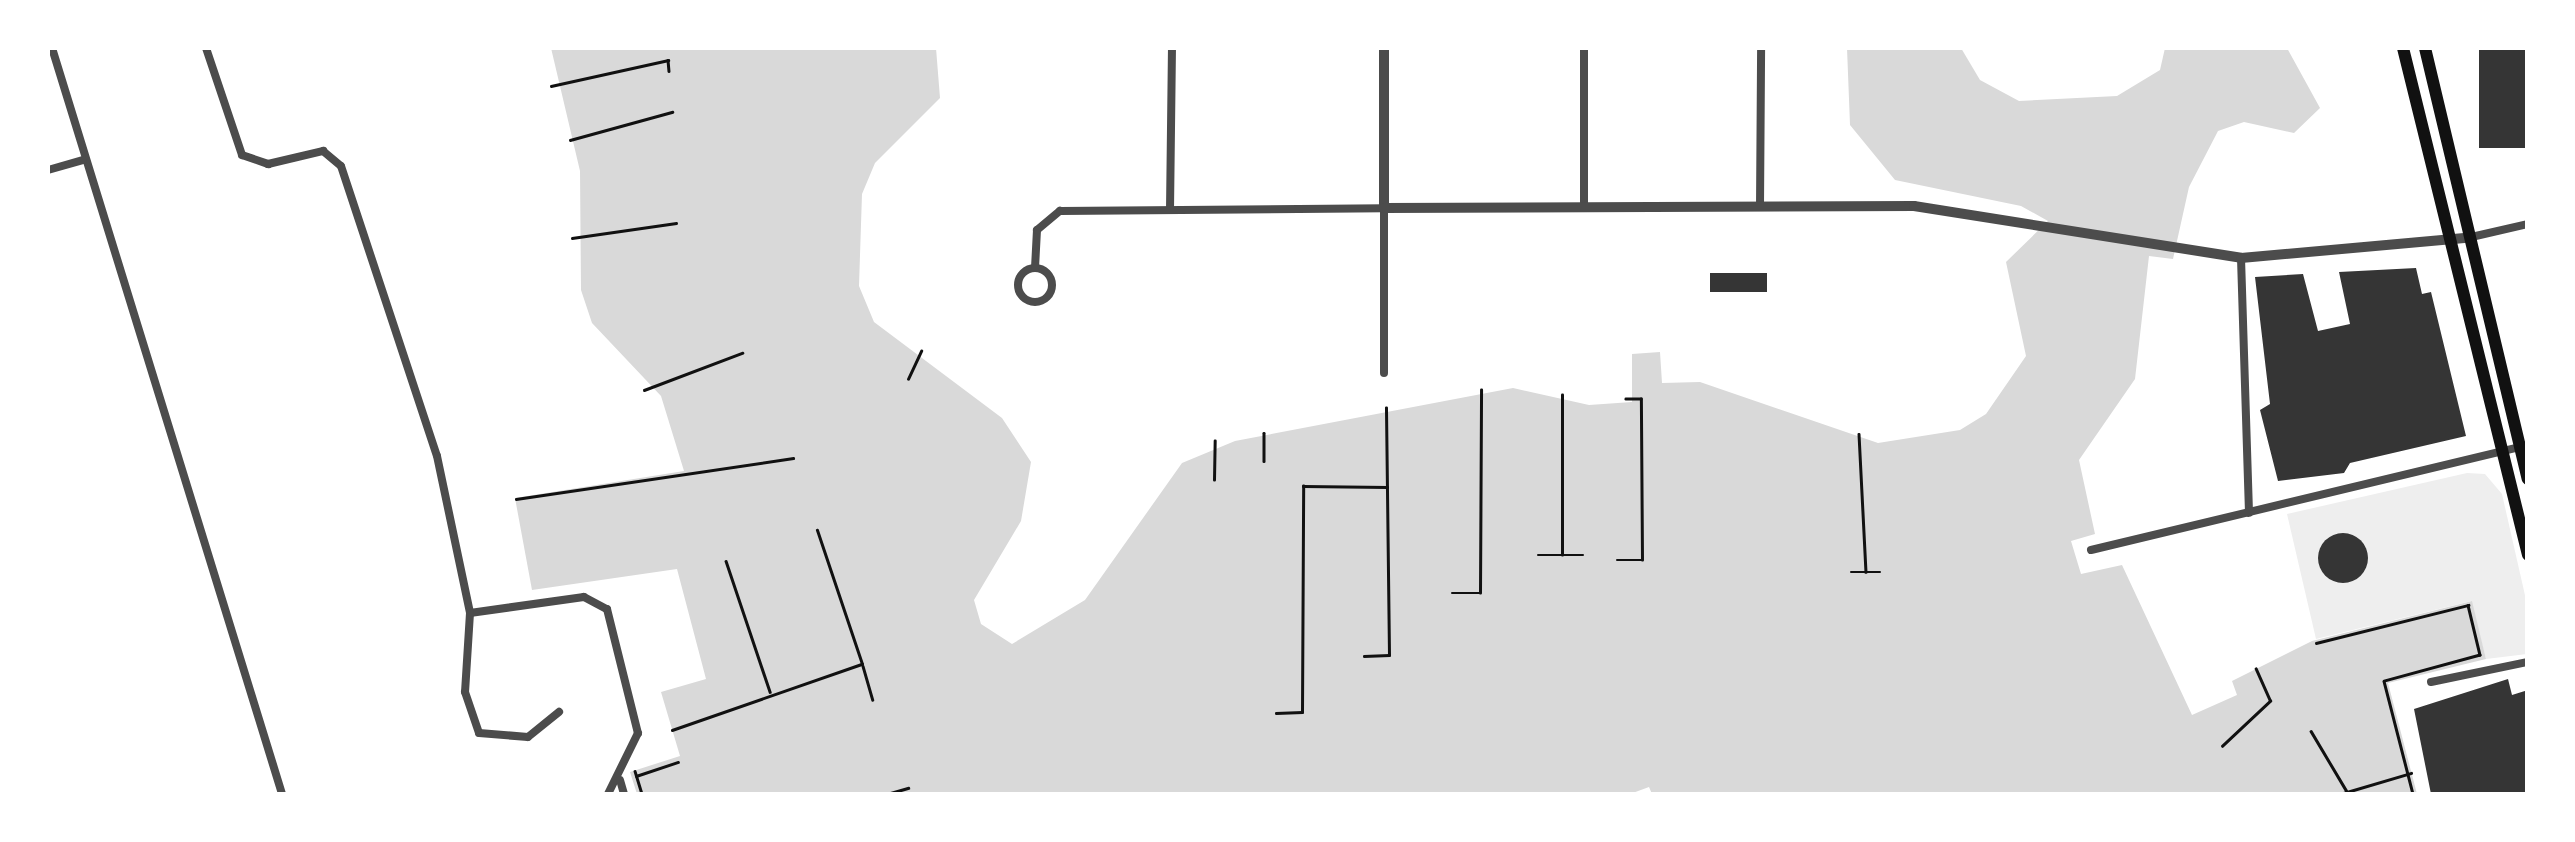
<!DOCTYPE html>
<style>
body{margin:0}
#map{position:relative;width:2575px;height:842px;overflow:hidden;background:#fff;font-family:Literata,serif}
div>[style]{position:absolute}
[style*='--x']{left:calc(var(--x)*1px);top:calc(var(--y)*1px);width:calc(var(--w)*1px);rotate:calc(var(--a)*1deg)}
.green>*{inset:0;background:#eee}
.water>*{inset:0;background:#d9d9d9}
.building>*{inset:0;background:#353535;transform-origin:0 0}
.round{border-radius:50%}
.path>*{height:2.5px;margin:-1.25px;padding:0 1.25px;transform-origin:1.25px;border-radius:1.25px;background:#111}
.minor>*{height:8px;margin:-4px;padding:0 4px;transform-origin:4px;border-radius:4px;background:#4c4c4c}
.minor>.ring{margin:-4px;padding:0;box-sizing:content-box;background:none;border:8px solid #4c4c4c;border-radius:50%}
.tertiary>*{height:10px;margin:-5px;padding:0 5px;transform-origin:5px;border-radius:5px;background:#4c4c4c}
.primary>*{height:12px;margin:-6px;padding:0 6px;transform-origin:6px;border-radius:6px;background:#111}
span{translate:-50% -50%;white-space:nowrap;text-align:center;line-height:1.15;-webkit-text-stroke:10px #fff;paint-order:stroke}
.frame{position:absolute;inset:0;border:50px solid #fff;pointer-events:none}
</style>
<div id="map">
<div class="green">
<i style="clip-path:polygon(2467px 473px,2485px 474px,2502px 494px,2527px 604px,2527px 654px,2486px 659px,2471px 601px,2316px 639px,2287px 514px)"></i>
</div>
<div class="water">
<i style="clip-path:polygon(551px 48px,936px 48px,940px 98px,875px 163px,862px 194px,859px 286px,874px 322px,1002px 418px,1031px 462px,1021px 521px,974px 600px,981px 624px,1012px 644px,1085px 600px,1182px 463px,1235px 441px,1513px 388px,1589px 405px,1632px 402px,1632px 354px,1660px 352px,1662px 383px,1700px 382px,1878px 443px,1960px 430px,1986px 414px,2026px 356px,2006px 262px,2048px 221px,2021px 206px,1895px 180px,1850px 125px,1847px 48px,1961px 48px,1980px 80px,2019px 101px,2117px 96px,2160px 70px,2165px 48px,2287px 48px,2320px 108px,2294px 133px,2244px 122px,2218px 131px,2189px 187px,2173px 259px,2149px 256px,2135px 379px,2079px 460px,2095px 534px,2071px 541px,2081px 574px,2122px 565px,2192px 715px,2237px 695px,2232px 681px,2312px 641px,2472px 601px,2486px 659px,2388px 683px,2417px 794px,1652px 794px,1649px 787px,1630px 794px,637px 794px,630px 772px,680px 756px,661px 692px,706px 679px,677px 569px,532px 590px,515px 498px,684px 471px,661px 396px,592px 323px,581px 290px,580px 171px)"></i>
</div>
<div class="building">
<i style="left:2479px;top:48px;width:49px;height:100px"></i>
<i style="clip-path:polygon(2416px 268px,2422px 294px,2431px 292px,2466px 436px,2350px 463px,2344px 473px,2278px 481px,2260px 410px,2270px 404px,2255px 277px,2303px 274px,2318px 331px,2350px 324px,2339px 272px)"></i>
<i style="left:1710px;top:273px;width:57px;height:19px"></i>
<i class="round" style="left:2318px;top:533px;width:50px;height:50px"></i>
<i style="clip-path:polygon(2508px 679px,2512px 695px,2528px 690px,2528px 794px,2431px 794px,2414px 709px)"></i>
</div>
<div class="path">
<i style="--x:551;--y:86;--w:120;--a:-12.5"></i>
<i style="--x:668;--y:60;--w:11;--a:85"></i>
<i style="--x:570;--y:140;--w:106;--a:-15.4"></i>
<i style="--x:572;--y:238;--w:105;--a:-8.2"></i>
<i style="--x:908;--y:379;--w:31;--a:-65"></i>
<i style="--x:644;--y:390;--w:105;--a:-20.7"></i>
<i style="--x:1264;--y:433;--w:28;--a:90"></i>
<i style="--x:1859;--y:434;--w:138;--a:87.1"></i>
<i style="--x:1214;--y:480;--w:39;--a:-89"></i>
<i style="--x:516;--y:499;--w:280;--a:-8.4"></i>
<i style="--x:1538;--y:555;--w:45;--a:0"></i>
<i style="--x:1562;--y:555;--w:160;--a:-90"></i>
<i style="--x:1617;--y:560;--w:25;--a:0"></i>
<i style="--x:1642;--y:560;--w:161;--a:-90.4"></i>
<i style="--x:1641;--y:399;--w:15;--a:180"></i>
<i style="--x:726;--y:561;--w:138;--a:71.4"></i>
<i style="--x:1851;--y:572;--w:29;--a:0"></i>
<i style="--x:1452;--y:593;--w:28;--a:0"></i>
<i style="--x:1480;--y:593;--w:203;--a:-89.7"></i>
<i style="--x:2316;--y:643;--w:157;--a:-14"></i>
<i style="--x:2468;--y:605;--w:51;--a:76.5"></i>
<i style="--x:2480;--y:655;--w:99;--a:164.8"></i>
<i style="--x:2384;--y:681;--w:117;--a:75.6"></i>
<i style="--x:1364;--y:656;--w:25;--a:-2"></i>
<i style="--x:1389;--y:655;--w:247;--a:-90.7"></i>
<i style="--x:863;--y:666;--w:35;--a:74"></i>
<i style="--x:1276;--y:713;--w:26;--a:-2"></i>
<i style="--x:1302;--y:712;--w:226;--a:-89.7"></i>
<i style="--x:1303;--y:486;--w:84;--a:0.7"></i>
<i style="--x:672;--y:730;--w:201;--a:-19.2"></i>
<i style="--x:862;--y:664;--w:141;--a:-108.6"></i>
<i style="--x:2311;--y:731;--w:69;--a:59.3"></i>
<i style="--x:2222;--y:746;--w:66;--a:-43.2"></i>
<i style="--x:2270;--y:701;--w:35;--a:-114"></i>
<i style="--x:635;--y:771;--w:24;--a:73"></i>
<i style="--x:636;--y:776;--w:44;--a:-18.4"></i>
<i style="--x:887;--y:794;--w:22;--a:-16"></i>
<i style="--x:2340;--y:794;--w:74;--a:-16.5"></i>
</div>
<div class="minor">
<i style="--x:52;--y:48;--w:781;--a:72.86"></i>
<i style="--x:206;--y:48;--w:113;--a:71.4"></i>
<i style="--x:242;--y:155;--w:28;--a:19"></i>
<i style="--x:268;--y:164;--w:57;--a:-13.3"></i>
<i style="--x:323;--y:151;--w:23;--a:40"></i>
<i style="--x:341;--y:166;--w:305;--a:71.7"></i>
<i style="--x:437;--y:456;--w:160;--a:78.1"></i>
<i style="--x:470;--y:613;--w:115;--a:-8"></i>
<i style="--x:584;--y:597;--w:26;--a:28"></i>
<i style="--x:607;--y:609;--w:128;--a:76"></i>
<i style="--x:638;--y:733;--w:68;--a:116.2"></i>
<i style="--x:1584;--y:48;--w:160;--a:90"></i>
<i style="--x:48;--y:170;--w:36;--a:-16"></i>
<i style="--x:1760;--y:207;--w:159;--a:-89.6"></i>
<i style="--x:1170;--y:210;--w:162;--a:-89.3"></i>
<i style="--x:2467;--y:238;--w:63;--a:-12.9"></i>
<i style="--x:2241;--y:258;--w:255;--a:88.2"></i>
<i class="ring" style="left:1018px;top:268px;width:26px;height:26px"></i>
<i style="--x:1035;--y:268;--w:38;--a:-87"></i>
<i style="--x:1037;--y:230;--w:30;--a:-40"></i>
<i style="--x:1060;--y:211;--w:324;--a:-0.5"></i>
<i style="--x:1384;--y:208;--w:165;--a:90"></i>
<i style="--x:2091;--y:550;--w:449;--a:-13.5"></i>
<i style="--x:470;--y:613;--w:79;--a:93.6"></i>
<i style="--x:465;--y:692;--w:43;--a:71.1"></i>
<i style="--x:479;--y:733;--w:49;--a:4.7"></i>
<i style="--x:528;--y:737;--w:40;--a:-39"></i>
<i style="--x:2431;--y:682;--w:99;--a:-11.7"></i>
<i style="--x:620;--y:780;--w:15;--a:74"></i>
</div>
<div class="tertiary">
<i style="--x:1384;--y:48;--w:160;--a:90"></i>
<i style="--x:1384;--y:208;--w:530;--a:-0.22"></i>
<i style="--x:1914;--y:206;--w:331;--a:9"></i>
<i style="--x:2241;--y:258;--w:227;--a:-5.1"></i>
</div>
<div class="primary">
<i style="--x:2403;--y:48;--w:522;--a:76.15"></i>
<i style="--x:2425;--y:48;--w:443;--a:76.6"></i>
</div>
<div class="frame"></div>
</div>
